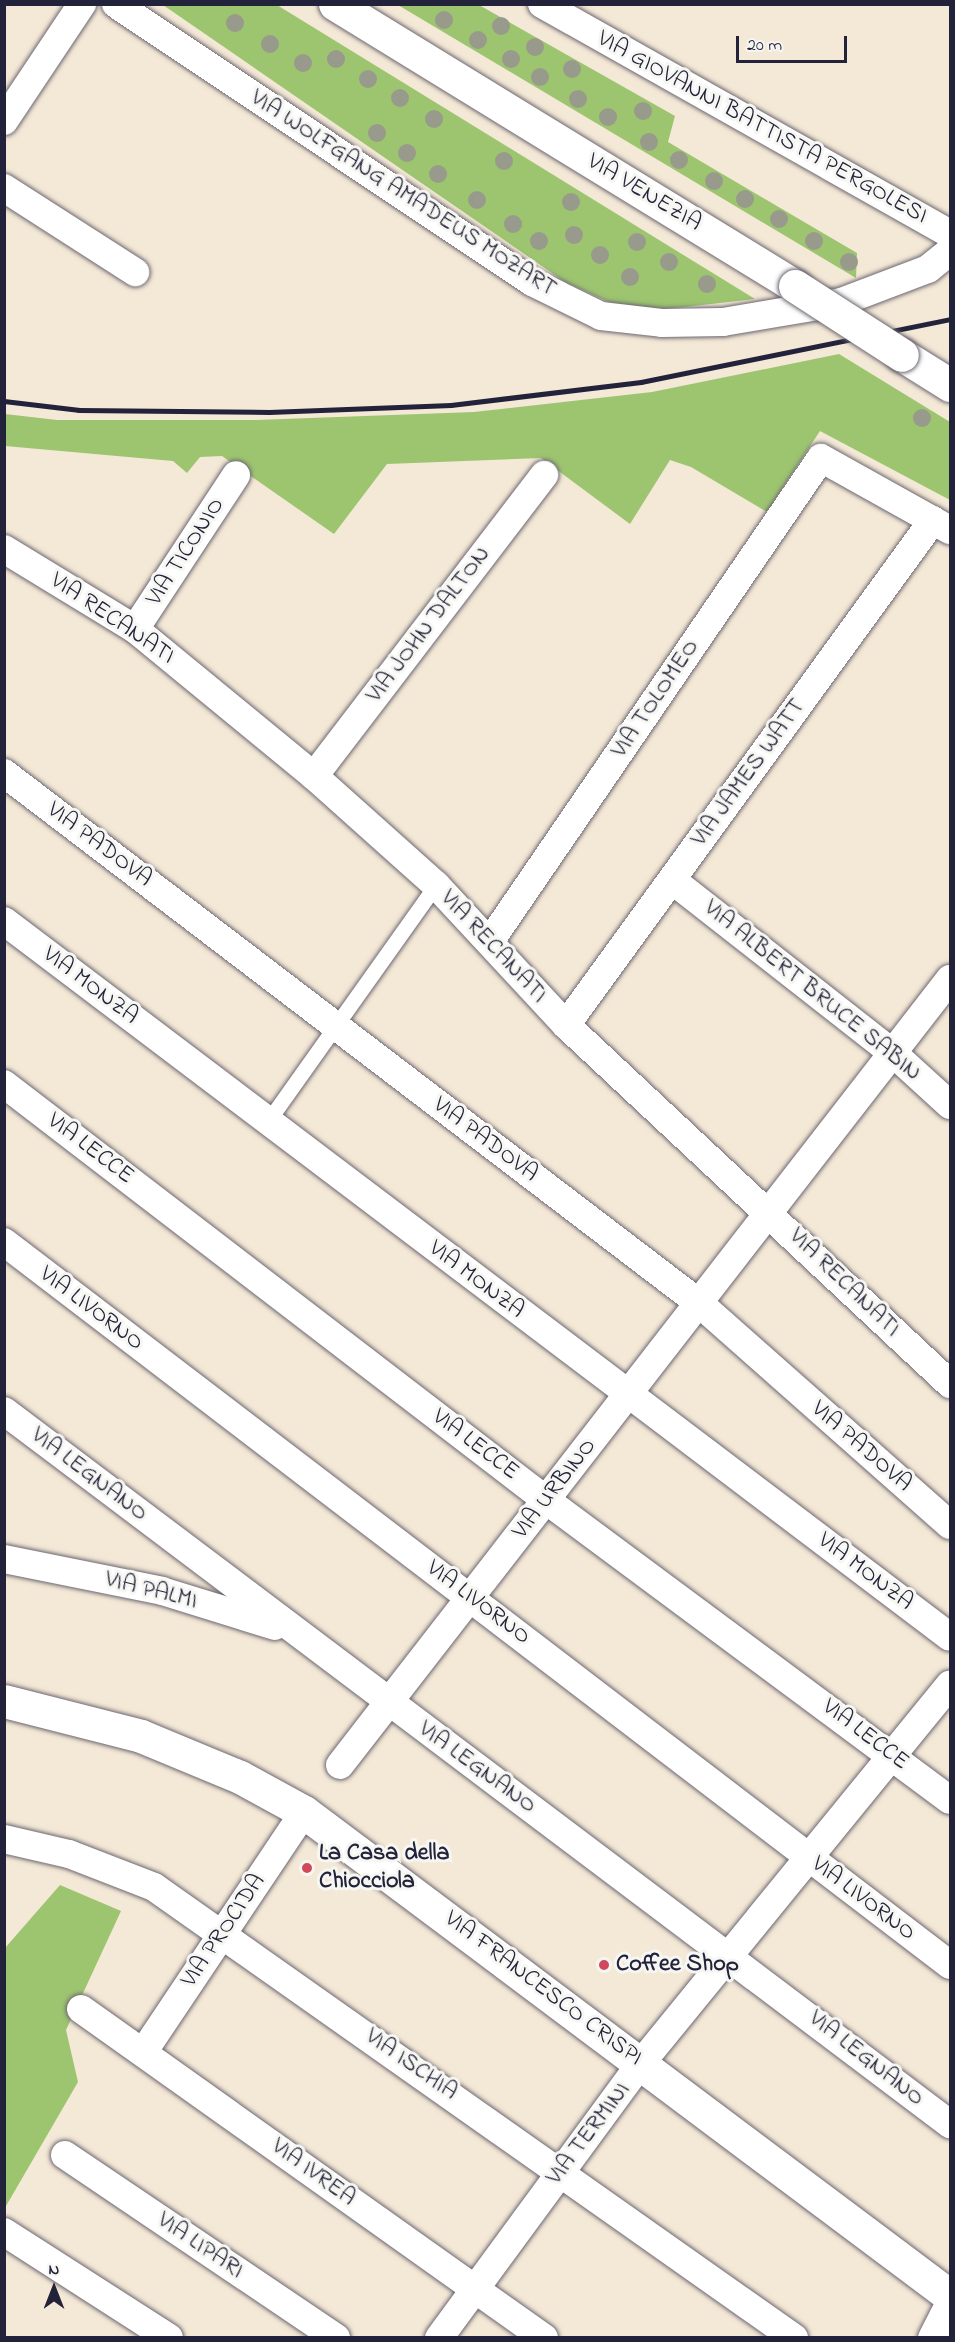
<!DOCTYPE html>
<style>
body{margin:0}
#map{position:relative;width:955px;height:2342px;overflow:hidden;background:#f4e8d6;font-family:"Indie Flower",sans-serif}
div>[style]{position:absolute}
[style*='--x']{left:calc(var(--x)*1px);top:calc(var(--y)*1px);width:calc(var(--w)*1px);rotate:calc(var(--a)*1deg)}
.green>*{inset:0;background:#9dc570}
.roads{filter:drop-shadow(0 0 2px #6c6771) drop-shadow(0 0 2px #6c6771)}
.lane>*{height:15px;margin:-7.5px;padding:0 7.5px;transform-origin:7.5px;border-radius:7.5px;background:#fff}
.street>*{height:28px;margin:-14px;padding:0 14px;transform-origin:14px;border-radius:14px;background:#fff}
.secondary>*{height:33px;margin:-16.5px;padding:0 16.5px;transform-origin:16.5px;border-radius:16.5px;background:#fff}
.primary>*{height:33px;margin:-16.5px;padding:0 16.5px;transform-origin:16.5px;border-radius:16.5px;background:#fff}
.rail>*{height:4.5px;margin:-2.25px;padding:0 2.25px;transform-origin:2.25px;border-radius:2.25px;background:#22223b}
.bridges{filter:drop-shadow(0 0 2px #6c6771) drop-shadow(0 0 2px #6c6771)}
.primary-bridge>*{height:33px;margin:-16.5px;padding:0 16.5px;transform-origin:16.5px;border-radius:16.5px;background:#fff}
.trees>*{width:18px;height:18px;margin:-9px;border-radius:50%;background:#989a8b}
.dots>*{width:16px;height:16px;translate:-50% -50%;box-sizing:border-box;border:3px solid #f6f6f2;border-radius:50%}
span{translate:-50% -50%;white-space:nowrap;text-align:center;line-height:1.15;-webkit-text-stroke:6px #f6f6f2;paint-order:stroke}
.street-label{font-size:24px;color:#22223b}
.poi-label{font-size:24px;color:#22223b;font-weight:700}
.left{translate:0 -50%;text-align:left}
.frame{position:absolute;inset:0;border:6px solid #22223b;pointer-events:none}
.north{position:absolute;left:24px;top:2258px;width:60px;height:60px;-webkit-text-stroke:4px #f6f6f2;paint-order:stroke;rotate:0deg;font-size:16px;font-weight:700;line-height:24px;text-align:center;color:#22223b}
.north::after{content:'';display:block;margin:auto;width:21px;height:27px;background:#22223b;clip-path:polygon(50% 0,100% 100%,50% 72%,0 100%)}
.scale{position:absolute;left:736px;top:36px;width:111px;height:27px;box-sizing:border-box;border:3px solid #22223b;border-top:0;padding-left:8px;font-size:18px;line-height:21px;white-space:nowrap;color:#22223b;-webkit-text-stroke:4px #f6f6f2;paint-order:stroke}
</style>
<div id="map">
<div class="green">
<i style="clip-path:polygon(163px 5px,277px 5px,755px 299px,658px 310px,609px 302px,565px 282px)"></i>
<i style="clip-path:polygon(398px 5px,479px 5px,675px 116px,668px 142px,857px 253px,856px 278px)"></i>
<i style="clip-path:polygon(839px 354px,950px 422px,950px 500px,820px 431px,767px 512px,691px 467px,670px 460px,630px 524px,541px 458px,387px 464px,334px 534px,222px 456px,200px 457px,187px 473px,173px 461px,5px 446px,5px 414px,57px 420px,256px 420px,474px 412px,652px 392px)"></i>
<i style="clip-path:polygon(60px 1885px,121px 1911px,66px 2030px,78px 2082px,6px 2206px,5px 1948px)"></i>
</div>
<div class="roads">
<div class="lane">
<i style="--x:268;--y:1121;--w:290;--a:-54.6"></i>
</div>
<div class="street">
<i style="--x:116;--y:4;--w:500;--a:33.75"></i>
<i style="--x:532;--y:282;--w:77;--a:26.2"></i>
<i style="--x:601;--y:316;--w:61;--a:6.5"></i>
<i style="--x:662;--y:323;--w:61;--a:-0.9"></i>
<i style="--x:723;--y:322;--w:120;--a:-9.6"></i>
<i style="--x:841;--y:302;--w:93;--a:-20.8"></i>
<i style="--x:928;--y:269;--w:28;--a:-39"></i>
<i style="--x:542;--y:4;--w:468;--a:29.4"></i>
<i style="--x:4;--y:121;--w:141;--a:-56.3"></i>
<i style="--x:4;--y:188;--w:156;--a:32.7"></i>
<i style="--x:4;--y:549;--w:153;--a:31.4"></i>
<i style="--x:135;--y:629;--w:232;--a:39.4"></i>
<i style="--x:314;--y:776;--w:164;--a:41.8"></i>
<i style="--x:436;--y:885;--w:191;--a:47.1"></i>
<i style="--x:566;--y:1025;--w:526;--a:43.07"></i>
<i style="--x:135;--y:629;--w:184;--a:-56.7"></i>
<i style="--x:4;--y:773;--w:874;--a:37.33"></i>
<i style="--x:699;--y:1303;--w:335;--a:41.5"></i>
<i style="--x:314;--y:776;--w:379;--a:-52.6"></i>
<i style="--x:672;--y:880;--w:281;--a:38.1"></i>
<i style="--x:893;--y:1053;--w:77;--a:42.4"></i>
<i style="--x:4;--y:921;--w:1186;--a:37.12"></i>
<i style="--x:491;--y:940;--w:584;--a:-55.6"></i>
<i style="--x:821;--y:458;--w:148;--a:29.2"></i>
<i style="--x:566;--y:1025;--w:624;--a:-53.99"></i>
<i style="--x:4;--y:1084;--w:683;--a:37.51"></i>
<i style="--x:546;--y:1500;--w:503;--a:36.6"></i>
<i style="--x:4;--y:1242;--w:1191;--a:37.39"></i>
<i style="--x:4;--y:1411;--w:1185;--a:37.01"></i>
<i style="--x:4;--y:1559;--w:161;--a:11.4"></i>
<i style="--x:162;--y:1591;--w:118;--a:17.2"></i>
<i style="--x:340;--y:1765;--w:995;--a:-52.19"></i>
<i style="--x:4;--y:1839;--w:67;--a:13"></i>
<i style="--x:69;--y:1854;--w:91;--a:21.2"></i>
<i style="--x:154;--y:1887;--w:783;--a:35.17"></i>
<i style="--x:81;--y:2009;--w:568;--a:35.4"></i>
<i style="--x:144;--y:2051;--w:288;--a:-56.2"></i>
<i style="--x:65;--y:2155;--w:327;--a:34"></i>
<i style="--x:4;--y:2232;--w:196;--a:32.7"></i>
<i style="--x:439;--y:2338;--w:343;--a:-53.7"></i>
<i style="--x:642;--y:2062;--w:487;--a:-50.8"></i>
<i style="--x:932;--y:2338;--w:39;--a:-63"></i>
</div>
<div class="secondary">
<i style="--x:4;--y:1701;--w:141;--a:14.3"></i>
<i style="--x:141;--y:1736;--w:107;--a:22.5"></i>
<i style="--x:240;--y:1777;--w:73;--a:28.7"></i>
<i style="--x:304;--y:1812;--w:807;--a:36.84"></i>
</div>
<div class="primary">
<i style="--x:335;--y:4;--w:540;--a:31.51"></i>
<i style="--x:902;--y:355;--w:57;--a:32"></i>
</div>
</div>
<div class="rail">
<i style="--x:4;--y:401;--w:76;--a:6.8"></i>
<i style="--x:79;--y:410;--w:190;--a:0.6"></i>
<i style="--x:269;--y:412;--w:182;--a:-2.2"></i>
<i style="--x:451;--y:405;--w:191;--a:-6.9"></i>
<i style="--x:641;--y:382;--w:315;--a:-11.5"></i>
</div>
<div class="bridges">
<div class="primary-bridge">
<i style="--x:795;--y:286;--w:127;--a:32.8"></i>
</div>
</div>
<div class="trees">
<i style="left:444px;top:20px"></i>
<i style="left:235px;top:23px"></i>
<i style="left:501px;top:26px"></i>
<i style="left:478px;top:40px"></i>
<i style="left:270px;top:44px"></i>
<i style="left:535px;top:47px"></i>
<i style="left:336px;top:59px"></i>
<i style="left:511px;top:59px"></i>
<i style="left:303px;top:63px"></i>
<i style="left:572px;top:69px"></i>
<i style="left:540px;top:77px"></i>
<i style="left:368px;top:79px"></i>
<i style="left:400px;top:98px"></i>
<i style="left:578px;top:99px"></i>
<i style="left:643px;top:111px"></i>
<i style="left:608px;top:117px"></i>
<i style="left:434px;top:119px"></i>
<i style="left:377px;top:133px"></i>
<i style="left:649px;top:142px"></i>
<i style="left:407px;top:153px"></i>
<i style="left:679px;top:160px"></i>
<i style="left:504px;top:161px"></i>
<i style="left:438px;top:174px"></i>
<i style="left:714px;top:181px"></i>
<i style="left:745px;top:199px"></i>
<i style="left:477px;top:200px"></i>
<i style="left:571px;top:202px"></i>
<i style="left:779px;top:219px"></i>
<i style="left:513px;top:224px"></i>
<i style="left:574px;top:235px"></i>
<i style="left:539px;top:241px"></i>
<i style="left:814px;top:241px"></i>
<i style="left:637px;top:242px"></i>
<i style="left:600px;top:255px"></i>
<i style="left:669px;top:262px"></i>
<i style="left:849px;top:262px"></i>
<i style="left:630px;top:277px"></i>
<i style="left:707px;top:284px"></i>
<i style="left:922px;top:418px"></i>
</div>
<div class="dots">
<i style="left:307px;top:1868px;background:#d1495b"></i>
<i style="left:604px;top:1965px;background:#d1495b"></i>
</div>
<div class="street-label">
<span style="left:762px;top:128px;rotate:29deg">VIA GIOVANNI BATTISTA PERGOLESI</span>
<span style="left:644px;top:193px;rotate:31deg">VIA VENEZIA</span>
<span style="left:403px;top:194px;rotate:33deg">VIA WOLFGANG AMADEUS MOZART</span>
<span style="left:186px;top:552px;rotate:-57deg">VIA TICONIO</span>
<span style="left:112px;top:619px;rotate:34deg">VIA RECANATI</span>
<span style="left:429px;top:625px;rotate:-53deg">VIA JOHN DALTON</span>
<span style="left:656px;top:699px;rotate:-56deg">VIA TOLOMEO</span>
<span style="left:749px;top:773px;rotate:-54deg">VIA JAMES WATT</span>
<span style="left:99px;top:845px;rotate:37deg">VIA PADOVA</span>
<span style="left:493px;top:947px;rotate:47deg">VIA RECANATI</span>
<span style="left:90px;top:986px;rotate:37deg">VIA MONZA</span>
<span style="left:812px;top:991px;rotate:39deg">VIA ALBERT BRUCE SABIN</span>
<span style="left:485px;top:1140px;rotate:37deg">VIA PADOVA</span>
<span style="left:90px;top:1149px;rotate:37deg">VIA LECCE</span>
<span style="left:476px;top:1280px;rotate:37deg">VIA MONZA</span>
<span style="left:844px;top:1283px;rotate:44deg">VIA RECANATI</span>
<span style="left:91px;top:1309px;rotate:37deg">VIA LIVORNO</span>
<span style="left:475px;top:1445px;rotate:37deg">VIA LECCE</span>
<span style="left:861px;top:1447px;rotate:41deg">VIA PADOVA</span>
<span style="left:89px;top:1475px;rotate:37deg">VIA LEGNANO</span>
<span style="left:555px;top:1489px;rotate:-52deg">VIA URBINO</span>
<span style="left:865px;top:1572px;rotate:37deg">VIA MONZA</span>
<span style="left:151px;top:1591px;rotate:14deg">VIA PALMI</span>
<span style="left:478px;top:1603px;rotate:37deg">VIA LIVORNO</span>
<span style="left:865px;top:1735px;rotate:37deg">VIA LECCE</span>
<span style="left:477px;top:1768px;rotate:36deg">VIA LEGNANO</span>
<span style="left:863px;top:1899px;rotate:37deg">VIA LIVORNO</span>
<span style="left:224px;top:1931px;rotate:-56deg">VIA PROCIDA</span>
<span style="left:543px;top:1989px;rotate:37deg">VIA FRANCESCO CRISPI</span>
<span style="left:866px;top:2059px;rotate:38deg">VIA LEGNANO</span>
<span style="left:411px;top:2065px;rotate:35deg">VIA ISCHIA</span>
<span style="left:589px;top:2134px;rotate:-53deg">VIA TERMINI</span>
<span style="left:313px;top:2173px;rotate:36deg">VIA IVREA</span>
<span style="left:200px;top:2246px;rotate:34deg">VIA LIPARI</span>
</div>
<div class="poi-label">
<span class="left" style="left:319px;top:1868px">La Casa della<br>Chiocciola</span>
<span class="left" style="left:616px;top:1965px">Coffee Shop</span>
</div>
<div class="frame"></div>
<div class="north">N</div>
<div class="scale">20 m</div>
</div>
